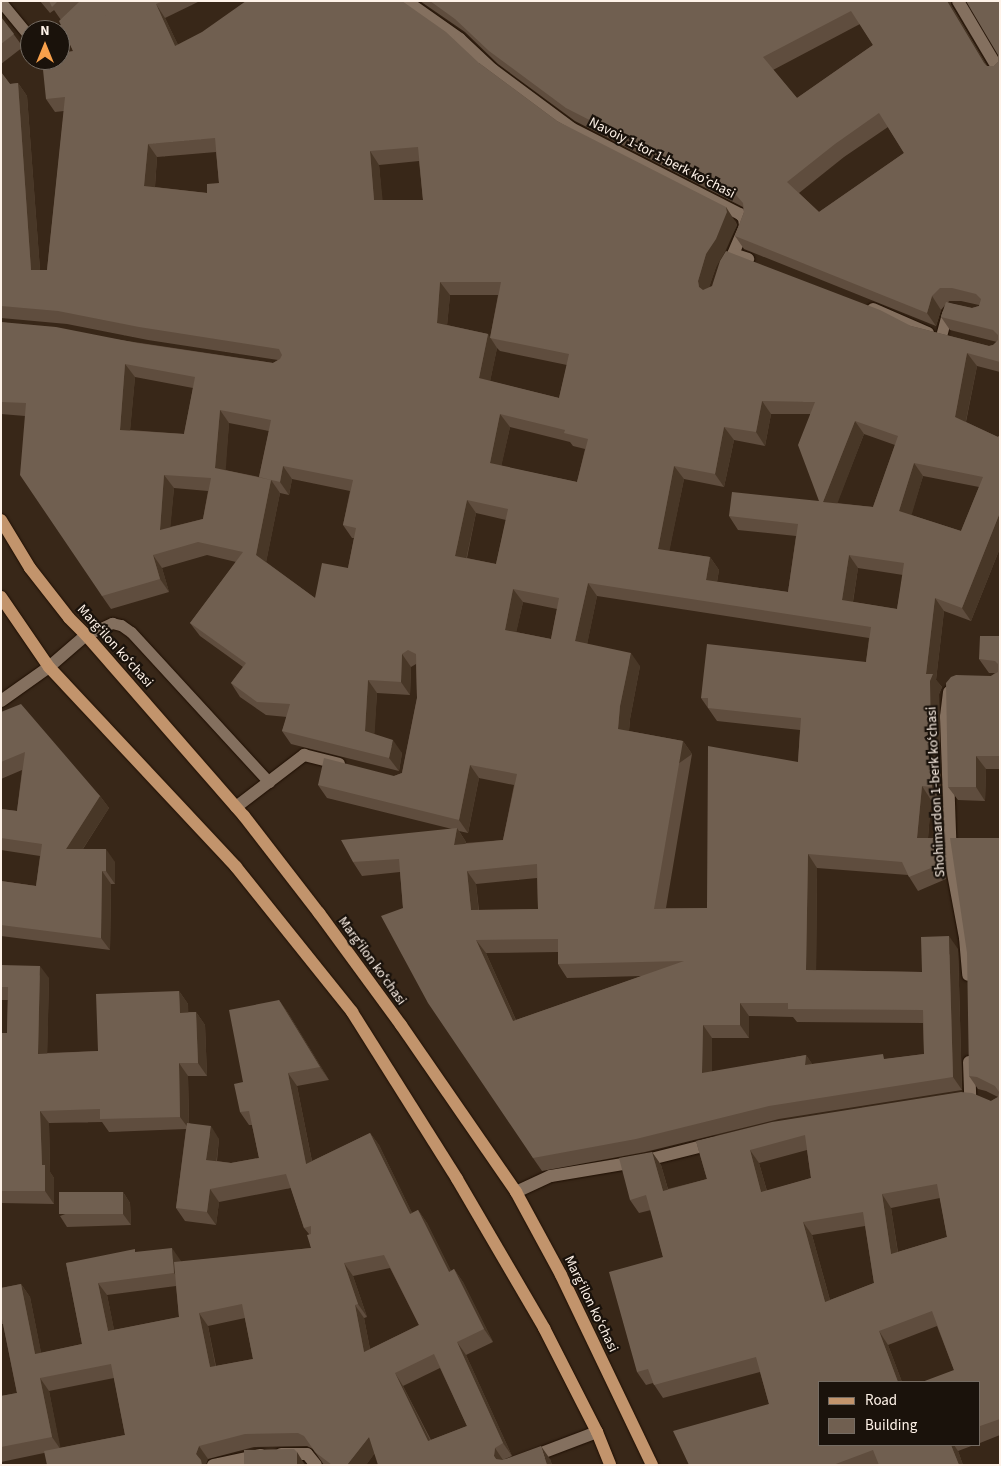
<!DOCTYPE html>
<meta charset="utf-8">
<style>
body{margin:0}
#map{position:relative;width:1001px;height:1466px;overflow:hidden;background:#382718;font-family:"Source Sans 3",sans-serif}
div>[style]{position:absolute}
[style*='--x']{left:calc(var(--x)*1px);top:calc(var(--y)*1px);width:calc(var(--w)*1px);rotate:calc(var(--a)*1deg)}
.roads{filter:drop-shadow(0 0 1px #1f0f03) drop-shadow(0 0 1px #1f0f03)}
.service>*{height:11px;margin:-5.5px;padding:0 5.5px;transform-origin:5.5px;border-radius:5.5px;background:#84705f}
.minor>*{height:12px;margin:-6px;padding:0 6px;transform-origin:6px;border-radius:6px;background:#84705f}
.primary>*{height:12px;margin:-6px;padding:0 6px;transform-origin:6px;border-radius:6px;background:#c2946c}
.wall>*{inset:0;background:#5f4d3e}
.shaded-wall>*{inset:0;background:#483727;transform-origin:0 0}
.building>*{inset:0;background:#705f50;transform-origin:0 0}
span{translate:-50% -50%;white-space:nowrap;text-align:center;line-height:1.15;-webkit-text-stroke:4.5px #1a120b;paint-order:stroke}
.street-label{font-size:14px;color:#fef2e8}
.frame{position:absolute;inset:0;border:2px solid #fef2e8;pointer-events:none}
.legend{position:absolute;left:818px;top:1381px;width:162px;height:65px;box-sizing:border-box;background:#1a120b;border:1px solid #756c63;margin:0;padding:6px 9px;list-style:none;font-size:15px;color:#fef2e8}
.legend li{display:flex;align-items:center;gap:10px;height:25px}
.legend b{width:25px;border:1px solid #756c63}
.north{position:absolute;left:20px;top:20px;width:50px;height:50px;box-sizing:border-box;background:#1a120b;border:1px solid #756c63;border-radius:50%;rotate:0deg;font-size:14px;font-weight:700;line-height:20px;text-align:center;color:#fef2e8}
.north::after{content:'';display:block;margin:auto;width:18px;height:22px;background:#f8a04b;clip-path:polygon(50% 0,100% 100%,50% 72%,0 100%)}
</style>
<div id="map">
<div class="roads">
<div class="service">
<i style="--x:1;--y:2;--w:45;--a:50.4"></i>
<i style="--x:60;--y:32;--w:45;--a:-43.2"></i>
<i style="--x:941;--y:336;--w:23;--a:-75"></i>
<i style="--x:947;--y:314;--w:6;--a:-45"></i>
<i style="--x:86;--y:635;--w:29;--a:-25"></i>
<i style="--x:112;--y:623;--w:9;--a:13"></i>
<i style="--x:121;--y:625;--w:12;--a:35"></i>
<i style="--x:131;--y:632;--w:204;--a:47.4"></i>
</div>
<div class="minor">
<i style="--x:406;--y:1;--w:66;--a:35.1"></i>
<i style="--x:460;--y:39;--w:45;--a:43.2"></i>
<i style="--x:493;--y:70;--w:97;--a:36.6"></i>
<i style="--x:571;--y:128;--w:190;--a:27"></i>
<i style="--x:740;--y:214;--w:6;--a:45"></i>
<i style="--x:744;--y:218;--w:8;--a:83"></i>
<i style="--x:745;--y:226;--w:30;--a:113"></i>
<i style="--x:733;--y:254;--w:16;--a:18"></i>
<i style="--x:958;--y:1;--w:82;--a:59.4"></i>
<i style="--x:873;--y:309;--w:60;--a:23.6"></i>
<i style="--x:949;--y:692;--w:25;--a:97"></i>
<i style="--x:946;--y:717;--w:146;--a:88"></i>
<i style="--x:951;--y:863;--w:76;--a:79.4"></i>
<i style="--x:965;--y:938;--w:37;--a:85"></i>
<i style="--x:1;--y:701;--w:59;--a:-35.3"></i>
<i style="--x:49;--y:667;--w:49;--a:-40.9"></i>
<i style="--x:236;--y:807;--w:86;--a:-37.4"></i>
<i style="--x:304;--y:755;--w:36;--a:14"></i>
<i style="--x:969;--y:1062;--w:35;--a:88"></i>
<i style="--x:516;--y:1192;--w:38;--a:-25"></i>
<i style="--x:551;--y:1176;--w:97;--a:-9.5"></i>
<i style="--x:647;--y:1160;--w:69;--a:-14.2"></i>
<i style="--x:281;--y:1454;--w:26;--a:0"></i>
<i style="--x:307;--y:1454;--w:14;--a:51"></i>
<i style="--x:213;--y:1465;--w:49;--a:-11.8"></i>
<i style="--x:510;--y:1465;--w:93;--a:-20.8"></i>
</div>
<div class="primary">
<i style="--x:1;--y:520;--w:56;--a:58.9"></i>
<i style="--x:30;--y:568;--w:63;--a:52"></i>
<i style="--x:69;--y:618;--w:24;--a:45"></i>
<i style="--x:86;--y:635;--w:240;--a:48.9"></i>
<i style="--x:244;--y:816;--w:123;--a:52.3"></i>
<i style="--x:319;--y:913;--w:139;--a:53.8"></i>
<i style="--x:401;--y:1025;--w:203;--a:55.4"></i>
<i style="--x:516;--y:1192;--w:94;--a:61.5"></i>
<i style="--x:561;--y:1275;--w:211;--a:64.4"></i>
<i style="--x:1;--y:597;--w:85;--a:55.6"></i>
<i style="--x:49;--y:667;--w:274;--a:46.9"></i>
<i style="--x:236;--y:867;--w:186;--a:51.3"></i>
<i style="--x:352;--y:1012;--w:197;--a:57.8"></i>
<i style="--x:457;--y:1179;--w:173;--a:59.7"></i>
<i style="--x:544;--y:1328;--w:117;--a:63"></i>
<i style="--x:597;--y:1432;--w:35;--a:68"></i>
</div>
</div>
<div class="wall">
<i style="clip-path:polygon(evenodd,40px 1px,200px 1px,165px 18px,178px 45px,479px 63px,557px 121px,735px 221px,737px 225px,716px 267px,709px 287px,911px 326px,989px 346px,993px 345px,997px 342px,950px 330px,941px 317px,945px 305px,941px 310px,936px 326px,744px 249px,735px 236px,744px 212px,743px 207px,575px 121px,498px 64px,465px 32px,420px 1px,951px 1px,951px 5px,987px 66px,994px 66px,998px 62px,1000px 1px,1000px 372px,977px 366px,966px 422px,998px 437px,1000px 435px,1000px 548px,971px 621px,944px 611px,936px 680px,942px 687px,939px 694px,941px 800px,931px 800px,928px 838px,933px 838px,943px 851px,946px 879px,918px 891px,908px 875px,817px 868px,816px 970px,922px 972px,958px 949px,962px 1090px,779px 1119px,645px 1152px,542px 1171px,533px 1158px,403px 908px,400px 872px,362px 876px,353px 862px,452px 829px,327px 798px,318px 785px,394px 776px,402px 773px,417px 698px,416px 664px,411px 667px,410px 695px,377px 693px,374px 734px,402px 753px,399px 771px,291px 744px,282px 731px,287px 717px,266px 715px,240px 697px,231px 683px,243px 667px,200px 636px,190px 623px,236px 562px,207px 555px,162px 568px,169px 592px,111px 609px,102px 596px,25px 416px,1px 414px,1px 322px,273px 363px,278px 360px,148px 340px,67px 324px,1px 318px,1px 72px,10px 84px,18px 83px,27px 96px,40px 270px,47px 270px,64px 111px,55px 112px,46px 99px,73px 51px,61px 20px,54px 10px,50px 13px,40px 1px,860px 24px,873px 45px,797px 98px,773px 70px,860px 24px,40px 1px,888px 127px,904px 153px,819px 212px,799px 193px,844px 157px,888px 127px,40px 1px,216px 152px,219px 183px,207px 193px,155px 187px,157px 157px,216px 152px,40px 1px,419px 161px,423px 200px,382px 200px,379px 165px,419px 161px,40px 1px,450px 295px,498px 295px,490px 338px,488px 334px,447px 325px,450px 295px,40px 1px,949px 301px,961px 301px,979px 305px,979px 306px,972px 308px,948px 303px,949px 301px,40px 1px,497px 348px,500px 351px,567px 365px,559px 398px,490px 381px,497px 348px,40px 1px,135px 377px,193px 388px,184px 434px,130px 430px,135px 377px,40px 1px,771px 414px,810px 414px,819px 501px,729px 516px,738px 530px,796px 536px,788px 592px,717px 582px,719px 570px,710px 557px,669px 551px,684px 479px,724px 487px,734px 440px,765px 446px,771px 414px,40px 1px,229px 423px,269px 431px,259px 477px,225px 470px,229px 423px,40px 1px,510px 427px,570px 442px,573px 446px,585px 449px,577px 482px,501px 466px,510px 427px,40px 1px,864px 434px,895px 445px,873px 507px,837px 503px,864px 434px,40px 1px,923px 476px,979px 487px,961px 531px,911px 515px,923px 476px,40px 1px,292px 479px,350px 491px,343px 525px,352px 538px,354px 538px,348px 568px,315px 598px,266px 562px,280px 493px,289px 495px,292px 479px,40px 1px,174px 488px,208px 491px,203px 519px,170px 527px,174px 488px,40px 1px,476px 513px,506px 520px,496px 564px,467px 558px,476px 513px,40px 1px,858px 568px,903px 575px,897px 609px,853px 602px,858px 568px,40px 1px,597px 596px,869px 638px,866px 662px,701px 698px,717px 721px,800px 730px,798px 762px,707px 908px,666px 908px,692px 754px,683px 741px,629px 731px,630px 719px,640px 666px,587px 644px,597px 596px,40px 1px,523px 602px,557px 609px,551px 639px,516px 632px,523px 602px,40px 1px,479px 778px,514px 785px,503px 840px,466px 843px,466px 842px,459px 831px,468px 833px,479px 778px,40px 1px,537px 878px,538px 909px,479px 910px,476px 884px,537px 878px,40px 1px,558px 952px,558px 964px,567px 978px,642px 976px,516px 1020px,486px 953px,558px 952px,40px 1px,749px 1016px,793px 1017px,797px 1022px,923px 1023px,924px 1054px,886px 1059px,812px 1064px,806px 1055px,712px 1072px,712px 1038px,749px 1038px,749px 1016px)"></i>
<i style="clip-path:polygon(1px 17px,23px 47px,1px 64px)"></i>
<i style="clip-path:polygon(1000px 636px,1000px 769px,986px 769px,985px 801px,958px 800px,948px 787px,991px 676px,995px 673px,989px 673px,979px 659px)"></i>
<i style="clip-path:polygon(1px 712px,100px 796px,109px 808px,83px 849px,115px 862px,115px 884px,111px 884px,110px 950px,1px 936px,1px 881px,36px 886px,40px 856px,1px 850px,1px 809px,17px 811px,22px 770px,1px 779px)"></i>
<i style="clip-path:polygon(evenodd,1000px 838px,1000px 1435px,980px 1443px,980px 1382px,954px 1370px,937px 1326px,888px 1345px,902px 1382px,820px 1382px,820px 1445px,974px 1445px,958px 1451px,963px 1465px,689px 1465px,769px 1404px,760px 1372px,663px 1398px,653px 1383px,646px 1385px,637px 1372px,663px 1257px,651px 1210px,639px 1213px,630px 1200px,652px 1152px,661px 1165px,668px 1189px,707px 1179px,696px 1141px,991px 1101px,998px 1097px,986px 1091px,978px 1089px,969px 1076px,1000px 838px,807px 1150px,811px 1178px,767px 1191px,759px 1163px,807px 1150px,1000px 838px,940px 1198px,947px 1237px,898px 1252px,891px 1208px,940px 1198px,1000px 838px,865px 1226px,874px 1283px,830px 1300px,812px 1235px,865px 1226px)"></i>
<i style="clip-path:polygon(evenodd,1px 965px,49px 978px,47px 1053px,98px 1051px,179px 991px,188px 1004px,188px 1012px,196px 1012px,205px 1025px,207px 1076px,188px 1076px,189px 1123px,219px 1139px,217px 1161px,231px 1163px,259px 1158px,252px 1125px,249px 1125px,240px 1112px,243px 1082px,279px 1000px,288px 1013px,329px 1080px,297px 1086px,312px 1161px,370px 1133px,379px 1145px,412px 1213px,418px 1210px,427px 1223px,451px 1271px,454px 1269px,463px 1282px,493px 1342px,466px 1355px,512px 1456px,505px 1459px,550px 1459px,552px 1465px,374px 1454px,366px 1465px,324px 1465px,313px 1449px,307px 1446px,254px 1447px,208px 1459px,44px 1453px,1px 1462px,1px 1396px,17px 1393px,3px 1324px,1px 1324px,1px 1288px,21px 1284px,30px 1297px,41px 1353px,82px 1344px,66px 1263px,137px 1252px,181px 1261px,181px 1262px,311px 1248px,309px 1234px,304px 1228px,291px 1188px,219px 1202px,216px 1225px,185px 1221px,176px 1208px,186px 1129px,109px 1132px,102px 1122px,49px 1123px,50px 1172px,54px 1178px,54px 1204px,1px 1203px,1px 1033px,7px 1033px,8px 1000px,1px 1000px,1px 965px,390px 1268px,419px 1325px,370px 1349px,364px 1318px,367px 1317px,353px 1276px,390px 1268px,1px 965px,176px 1286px,179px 1317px,114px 1330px,107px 1295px,176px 1286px,1px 965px,245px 1318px,253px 1359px,216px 1366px,208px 1326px,245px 1318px,1px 965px,440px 1368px,467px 1426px,431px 1440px,403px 1386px,440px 1368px,1px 965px,114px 1378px,125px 1435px,60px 1448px,49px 1391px,114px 1378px)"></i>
<i style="clip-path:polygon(123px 1192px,130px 1203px,131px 1225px,67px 1227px,60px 1216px)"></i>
</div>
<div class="shaded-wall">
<i style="clip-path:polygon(947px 1px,951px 1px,951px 5px,993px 76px,984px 63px)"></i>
<i style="clip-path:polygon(156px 4px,165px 18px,185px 59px,175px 46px)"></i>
<i style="clip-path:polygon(18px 83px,27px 96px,41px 283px,31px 270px)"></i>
<i style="clip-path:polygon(148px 144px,157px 157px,154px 199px,144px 186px)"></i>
<i style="clip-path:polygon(370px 151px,379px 165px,384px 213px,374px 200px)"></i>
<i style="clip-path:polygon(726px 207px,735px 221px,737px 225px,725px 252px,716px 267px,707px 294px,699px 287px,698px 281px,706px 254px)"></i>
<i style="clip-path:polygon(440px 282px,450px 295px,446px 337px,437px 323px)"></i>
<i style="clip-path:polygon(932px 296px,941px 310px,936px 326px,927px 313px)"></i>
<i style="clip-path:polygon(488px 334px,497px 348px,488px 392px,479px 378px)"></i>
<i style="clip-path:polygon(967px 353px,977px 366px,964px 430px,955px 417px)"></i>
<i style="clip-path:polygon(125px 364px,135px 377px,129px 443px,120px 430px)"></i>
<i style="clip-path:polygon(762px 401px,771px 414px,765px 446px,756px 432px)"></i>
<i style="clip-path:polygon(220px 410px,229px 423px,225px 481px,215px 468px)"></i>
<i style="clip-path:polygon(500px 414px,510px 427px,499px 477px,490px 463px)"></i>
<i style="clip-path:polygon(855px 421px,864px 434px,833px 515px,823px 502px)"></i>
<i style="clip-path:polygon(724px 427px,734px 440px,724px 487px,715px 474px)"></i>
<i style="clip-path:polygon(914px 463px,923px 476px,909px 524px,899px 511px)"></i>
<i style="clip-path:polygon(283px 466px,292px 479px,289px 495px,280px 482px)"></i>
<i style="clip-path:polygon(674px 466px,684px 479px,667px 563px,658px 549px)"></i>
<i style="clip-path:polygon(164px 475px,174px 488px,169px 543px,160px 530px)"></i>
<i style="clip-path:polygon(271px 480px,280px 493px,265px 568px,256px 555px)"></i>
<i style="clip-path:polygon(467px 500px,476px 513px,464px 569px,455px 556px)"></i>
<i style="clip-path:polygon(999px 515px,1000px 516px,1000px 548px,971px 621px,962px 608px)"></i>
<i style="clip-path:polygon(153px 555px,162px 568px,169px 592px,160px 579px)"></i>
<i style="clip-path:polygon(849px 555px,858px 568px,851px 613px,842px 600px)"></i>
<i style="clip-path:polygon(710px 557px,719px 570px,715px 593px,706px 580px)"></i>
<i style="clip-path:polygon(588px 583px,597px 596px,585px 655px,575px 641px)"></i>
<i style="clip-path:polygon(513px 589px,523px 602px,514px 643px,505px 630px)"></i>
<i style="clip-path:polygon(935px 598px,944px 611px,936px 680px,942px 687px,939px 694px,941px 800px,932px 787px,926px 674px)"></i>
<i style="clip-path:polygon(631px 653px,640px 666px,630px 719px,628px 742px,618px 729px,620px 706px)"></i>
<i style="clip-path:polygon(402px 654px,411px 667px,410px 695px,401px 682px)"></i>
<i style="clip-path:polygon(368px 680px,377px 693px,374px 744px,365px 731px)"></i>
<i style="clip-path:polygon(393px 740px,402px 753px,399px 771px,389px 758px)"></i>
<i style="left:683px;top:741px;width:16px;height:170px;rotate:55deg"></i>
<i style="clip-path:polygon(976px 756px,986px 769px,985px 801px,976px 787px)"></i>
<i style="clip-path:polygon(470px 765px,479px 778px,468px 833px,459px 820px)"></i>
<i style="clip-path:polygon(922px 786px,931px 800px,927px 851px,917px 838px)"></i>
<i style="clip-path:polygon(100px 796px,109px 808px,75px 861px,66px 849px)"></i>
<i style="clip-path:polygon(457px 828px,466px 842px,463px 858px,454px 845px)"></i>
<i style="clip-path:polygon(933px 838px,943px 851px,946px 879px,936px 866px)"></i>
<i style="clip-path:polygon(106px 849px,115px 862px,115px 884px,106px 871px)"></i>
<i style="clip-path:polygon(808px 854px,817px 868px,816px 984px,806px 970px)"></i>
<i style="clip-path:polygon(102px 871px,111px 884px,110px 950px,101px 938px)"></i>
<i style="clip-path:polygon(467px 871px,476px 884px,480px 924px,471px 910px)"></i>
<i style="clip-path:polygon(949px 936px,958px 949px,962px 1090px,953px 1077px)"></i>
<i style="clip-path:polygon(476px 940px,486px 953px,522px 1034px,513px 1021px)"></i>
<i style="clip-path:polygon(40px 966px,49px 978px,47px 1066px,38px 1054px)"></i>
<i style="clip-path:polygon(179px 991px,188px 1004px,189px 1025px,180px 1013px)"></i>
<i style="clip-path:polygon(279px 1000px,288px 1013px,329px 1080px,320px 1067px)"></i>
<i style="clip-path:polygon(740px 1003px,749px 1016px,749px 1038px,740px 1025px)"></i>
<i style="clip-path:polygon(196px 1012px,205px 1025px,207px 1076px,198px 1063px)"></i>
<i style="clip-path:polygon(703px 1025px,712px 1038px,712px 1086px,702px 1073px)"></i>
<i style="clip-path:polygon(806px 1055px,815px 1068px,805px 1065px)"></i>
<i style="clip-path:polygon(179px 1063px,188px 1076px,189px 1129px,180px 1117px)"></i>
<i style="clip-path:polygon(288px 1073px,297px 1086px,315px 1177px,306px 1164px)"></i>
<i style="clip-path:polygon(40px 1111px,49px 1123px,50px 1172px,54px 1178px,54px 1204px,45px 1191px,42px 1165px)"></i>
<i style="clip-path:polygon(211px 1126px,219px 1139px,215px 1173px,206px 1160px)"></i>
<i style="clip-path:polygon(370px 1133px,379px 1145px,419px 1227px,410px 1214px)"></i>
<i style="clip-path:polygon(750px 1150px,759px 1163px,771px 1206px,761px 1192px)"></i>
<i style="clip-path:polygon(652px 1152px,661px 1165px,672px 1204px,663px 1191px)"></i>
<i style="clip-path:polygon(210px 1189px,219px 1202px,216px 1225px,207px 1212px)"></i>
<i style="clip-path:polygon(123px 1192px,130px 1203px,131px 1225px,123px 1214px)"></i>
<i style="clip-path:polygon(882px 1194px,891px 1208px,900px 1267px,891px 1254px)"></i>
<i style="clip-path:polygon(418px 1210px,427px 1223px,458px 1285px,449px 1272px)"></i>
<i style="clip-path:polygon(803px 1222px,812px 1235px,834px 1315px,825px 1302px)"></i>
<i style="clip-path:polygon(172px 1248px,181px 1261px,183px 1285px,174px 1273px)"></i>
<i style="clip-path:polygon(344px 1263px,353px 1276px,367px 1317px,358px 1304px)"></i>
<i style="clip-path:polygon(454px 1269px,463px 1282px,493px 1342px,484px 1329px)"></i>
<i style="clip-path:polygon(98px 1283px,107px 1295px,117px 1344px,108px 1331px)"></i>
<i style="clip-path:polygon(21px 1284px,30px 1297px,44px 1367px,35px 1354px)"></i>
<i style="clip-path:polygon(355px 1305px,364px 1318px,373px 1365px,364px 1352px)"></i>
<i style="clip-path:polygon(199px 1313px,208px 1326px,218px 1380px,210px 1367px)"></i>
<i style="clip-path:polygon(879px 1331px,888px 1345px,902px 1382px,898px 1382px)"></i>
<i style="clip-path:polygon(457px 1342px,466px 1355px,512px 1456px,503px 1443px)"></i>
<i style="clip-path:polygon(395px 1373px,403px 1386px,437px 1454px,428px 1441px)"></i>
<i style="clip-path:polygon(40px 1378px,49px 1391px,61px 1450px,52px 1437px)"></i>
<i style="clip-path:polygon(369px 1437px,378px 1449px,366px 1465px,347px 1465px)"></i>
<i style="clip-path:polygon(951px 1445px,954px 1445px,958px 1451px,963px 1465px,959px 1465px)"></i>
<i style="clip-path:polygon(199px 1446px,208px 1459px,206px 1465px,202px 1465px,196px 1454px)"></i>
<i style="clip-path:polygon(541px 1446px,550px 1459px,552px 1465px,547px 1465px)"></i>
<i style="clip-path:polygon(495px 1448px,503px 1460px,500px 1465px,494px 1456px)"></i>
<i style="clip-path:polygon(297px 1452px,305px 1465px,297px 1465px)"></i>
</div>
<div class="building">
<i style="clip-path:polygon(49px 1px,58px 1px,52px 7px)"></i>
<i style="clip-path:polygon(evenodd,80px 1px,163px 1px,156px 4px,175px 46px,202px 32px,246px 1px,402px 1px,446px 32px,479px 63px,557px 121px,726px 207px,727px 212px,716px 239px,706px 254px,698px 281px,699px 287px,703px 290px,712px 286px,720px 261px,726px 251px,880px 310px,911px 326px,989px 346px,993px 345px,998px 340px,998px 335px,993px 330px,941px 317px,946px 302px,972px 308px,979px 306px,981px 299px,976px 294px,952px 288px,940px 288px,932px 296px,927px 313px,735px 236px,744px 212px,743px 203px,736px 195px,566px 108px,489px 51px,455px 19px,430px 1px,947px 1px,984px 63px,987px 66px,994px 66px,998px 62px,998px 55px,966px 1px,1000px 1px,1000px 362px,967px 353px,955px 417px,998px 437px,1000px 435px,1000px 515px,999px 515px,962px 608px,935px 598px,926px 674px,933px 674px,930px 681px,932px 787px,922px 786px,917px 838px,933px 838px,936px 866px,909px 877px,902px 862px,808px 854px,806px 970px,922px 972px,921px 937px,949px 936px,953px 1077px,769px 1106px,636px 1139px,533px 1158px,428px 1003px,381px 916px,403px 908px,399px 859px,353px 862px,341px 840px,457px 828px,454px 845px,503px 840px,517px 774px,470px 765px,459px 820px,318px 785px,324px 758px,394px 776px,402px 773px,417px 698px,416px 654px,408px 650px,402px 654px,401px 682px,368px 680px,365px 731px,393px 740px,389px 758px,282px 731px,290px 704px,257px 702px,231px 683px,246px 663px,190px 623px,243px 552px,198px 542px,153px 555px,160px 579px,102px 596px,20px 475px,26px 403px,1px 402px,1px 322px,56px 327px,137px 343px,273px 363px,280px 359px,282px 355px,279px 349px,139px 327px,58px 311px,1px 306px,1px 72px,10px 84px,18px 83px,31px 270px,47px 270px,65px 97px,46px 99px,42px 60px,60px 60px,60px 53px,73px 51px,59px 21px,80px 1px,851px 11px,873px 45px,797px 98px,763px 57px,851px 11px,80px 1px,879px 113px,904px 153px,819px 212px,787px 182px,835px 144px,879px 113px,80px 1px,215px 138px,219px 183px,207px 184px,207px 193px,144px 186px,148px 144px,215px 138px,80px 1px,418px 147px,423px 200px,374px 200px,370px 151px,418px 147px,80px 1px,440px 282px,501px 282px,490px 338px,569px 354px,559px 398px,479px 378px,488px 334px,437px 323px,440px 282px,80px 1px,125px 364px,195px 377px,184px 434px,120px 430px,125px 364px,80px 1px,762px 401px,815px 402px,798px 445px,819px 501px,732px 492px,729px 516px,798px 524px,788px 592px,706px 580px,710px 557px,658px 549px,674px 466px,715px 474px,724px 427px,756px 432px,762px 401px,80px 1px,220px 410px,271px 420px,259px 477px,280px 482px,283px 466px,353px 480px,343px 525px,356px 528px,348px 568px,322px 563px,315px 598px,256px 555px,271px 480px,215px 468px,220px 410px,80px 1px,500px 414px,565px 430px,564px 433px,588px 439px,577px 482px,490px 463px,500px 414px,80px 1px,855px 421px,898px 436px,873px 507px,823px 502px,855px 421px,80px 1px,914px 463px,983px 477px,961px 531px,899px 511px,914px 463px,80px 1px,164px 475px,211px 478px,203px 519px,160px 530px,164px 475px,80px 1px,467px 500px,508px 509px,496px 564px,455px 556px,467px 500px,80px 1px,849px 555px,904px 563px,897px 609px,842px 600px,849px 555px,80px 1px,588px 583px,871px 627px,866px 662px,707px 644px,701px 698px,708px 698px,708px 708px,801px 718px,798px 762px,708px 746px,707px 908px,654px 909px,683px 741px,618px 729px,620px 706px,631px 653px,575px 641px,588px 583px,80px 1px,513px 589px,559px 598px,551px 639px,505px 630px,513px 589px,80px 1px,537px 864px,538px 909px,471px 910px,467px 871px,537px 864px,80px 1px,558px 939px,558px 964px,684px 961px,513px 1021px,476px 940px,558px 939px,80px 1px,740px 1003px,788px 1003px,788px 1009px,923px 1010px,924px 1054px,884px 1059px,883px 1054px,805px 1065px,806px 1055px,702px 1073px,703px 1025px,740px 1025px,740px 1003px)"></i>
<i style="clip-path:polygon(1px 17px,14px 34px,1px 44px)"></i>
<i style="clip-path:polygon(980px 636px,1000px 636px,1000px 756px,976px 756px,976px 787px,948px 787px,946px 683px,951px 677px,956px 675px,991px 676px,998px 672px,998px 664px,995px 661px,979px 659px)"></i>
<i style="clip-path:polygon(21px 704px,100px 796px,66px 849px,106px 849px,106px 871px,102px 871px,101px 938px,1px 925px,1px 881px,36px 886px,42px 844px,1px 838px,1px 809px,17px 811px,25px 752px,1px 762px,1px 712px)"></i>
<i style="clip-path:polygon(evenodd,950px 838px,1000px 838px,1000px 1419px,980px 1426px,980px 1382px,922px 1382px,954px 1370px,932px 1311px,879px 1331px,898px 1382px,820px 1382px,820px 1445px,951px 1445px,959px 1465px,879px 1465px,873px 1450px,833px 1465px,689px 1465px,673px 1431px,769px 1404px,756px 1357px,654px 1385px,648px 1369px,637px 1372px,609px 1272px,663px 1257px,646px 1195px,630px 1200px,619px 1158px,652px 1152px,663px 1191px,707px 1179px,696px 1141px,772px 1122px,961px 1092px,972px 1093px,991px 1101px,998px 1097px,999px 1092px,995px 1086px,977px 1077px,969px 1076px,967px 953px,950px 838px,805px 1135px,811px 1178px,761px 1192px,750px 1150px,805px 1135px,950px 838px,937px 1184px,947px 1237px,891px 1254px,882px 1194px,937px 1184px,950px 838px,863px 1212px,874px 1283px,825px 1302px,803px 1222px,863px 1212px)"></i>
<i style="clip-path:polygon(1px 965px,40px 966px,38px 1054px,98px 1051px,96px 994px,179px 991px,180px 1013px,196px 1012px,198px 1063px,179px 1063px,180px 1117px,100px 1119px,100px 1109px,40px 1111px,42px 1165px,45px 1165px,45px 1191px,1px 1191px,1px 1033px,7px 1033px,8px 987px,1px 987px)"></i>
<i style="clip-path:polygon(evenodd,279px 1000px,320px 1067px,288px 1073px,306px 1164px,370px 1133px,410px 1214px,418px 1210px,449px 1272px,454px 1269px,484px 1329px,457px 1342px,503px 1443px,495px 1448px,494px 1456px,496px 1459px,503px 1460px,541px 1446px,547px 1465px,378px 1465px,369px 1437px,347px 1465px,332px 1465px,315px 1452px,304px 1436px,298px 1433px,245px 1434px,199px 1446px,196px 1454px,201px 1460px,202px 1465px,47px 1465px,44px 1451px,125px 1435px,111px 1364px,40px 1378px,52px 1437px,1px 1447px,1px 1396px,17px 1393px,1px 1314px,1px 1288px,21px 1284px,35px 1354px,82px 1344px,66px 1263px,135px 1249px,135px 1252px,172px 1248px,174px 1273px,98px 1283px,108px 1331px,179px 1317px,174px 1262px,311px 1248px,307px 1235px,311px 1234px,311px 1226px,304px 1228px,286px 1174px,210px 1189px,207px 1212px,176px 1208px,187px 1123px,211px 1126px,206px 1160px,231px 1163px,259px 1158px,249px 1111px,240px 1112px,234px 1084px,243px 1082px,229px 1010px,279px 1000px,384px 1255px,419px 1325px,364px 1352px,355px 1305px,358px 1304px,344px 1263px,384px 1255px,279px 1000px,242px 1304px,253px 1359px,210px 1367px,199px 1313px,242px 1304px,279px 1000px,434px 1354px,467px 1426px,428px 1441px,395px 1373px,434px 1354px)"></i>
<i style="left:123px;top:1192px;width:22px;height:64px;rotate:90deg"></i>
<i style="clip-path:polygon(294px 1449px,297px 1452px,297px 1465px,244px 1465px,244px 1450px)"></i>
</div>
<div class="street-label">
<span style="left:662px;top:158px;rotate:27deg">Navoiy 1-tor 1-berk koʻchasi</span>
<span style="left:115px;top:646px;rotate:48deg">Margʻilon koʻchasi</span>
<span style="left:936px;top:792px;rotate:-93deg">Shohimardon 1-berk koʻchasi</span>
<span style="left:372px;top:961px;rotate:54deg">Margʻilon koʻchasi</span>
<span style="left:591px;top:1304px;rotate:64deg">Margʻilon koʻchasi</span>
</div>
<div class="frame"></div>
<ul class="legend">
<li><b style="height:6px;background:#c2946c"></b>Road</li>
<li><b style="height:14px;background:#705f50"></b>Building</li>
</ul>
<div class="north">N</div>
</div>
